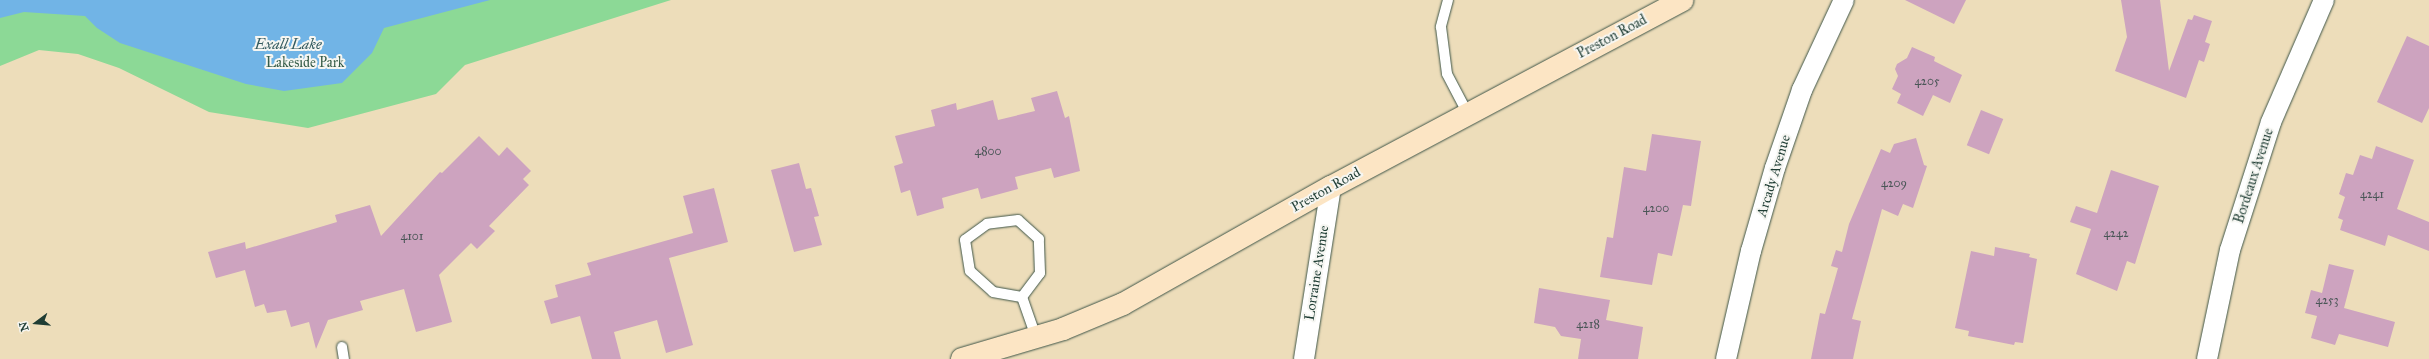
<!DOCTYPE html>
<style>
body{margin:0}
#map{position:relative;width:2429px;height:359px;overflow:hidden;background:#edddba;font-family:"IM FELL Great Primer",serif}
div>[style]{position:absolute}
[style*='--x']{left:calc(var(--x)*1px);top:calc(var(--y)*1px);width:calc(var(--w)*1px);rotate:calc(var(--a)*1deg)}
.green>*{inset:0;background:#8cd996}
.water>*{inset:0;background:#71b4e6}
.building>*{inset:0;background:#cda3bf;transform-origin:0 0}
.roads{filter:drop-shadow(0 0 1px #3e5548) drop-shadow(0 0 1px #3e5548)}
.service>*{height:10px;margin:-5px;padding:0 5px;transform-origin:5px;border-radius:5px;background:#fff}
.minor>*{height:20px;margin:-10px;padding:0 10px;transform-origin:10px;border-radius:10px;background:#fff}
.secondary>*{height:22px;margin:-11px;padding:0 11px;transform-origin:11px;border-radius:11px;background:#fce5c4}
span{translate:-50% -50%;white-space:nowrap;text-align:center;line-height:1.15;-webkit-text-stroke:4px #f6f6f2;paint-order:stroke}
.number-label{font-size:12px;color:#4a5657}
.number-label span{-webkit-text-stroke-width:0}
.street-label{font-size:14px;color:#1f3d34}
.park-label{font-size:14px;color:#355c48}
.water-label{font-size:15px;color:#345b60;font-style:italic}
.north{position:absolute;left:16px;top:303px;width:40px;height:40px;-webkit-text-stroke:3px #f6f6f2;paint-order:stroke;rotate:254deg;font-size:11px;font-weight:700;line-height:16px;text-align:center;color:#1f3d34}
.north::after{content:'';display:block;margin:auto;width:14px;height:18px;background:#1f3d34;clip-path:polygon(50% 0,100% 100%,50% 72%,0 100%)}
</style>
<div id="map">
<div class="green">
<i style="clip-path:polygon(0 0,671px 0,465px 65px,436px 94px,308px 128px,209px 112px,119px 68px,78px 54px,39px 50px,0 66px)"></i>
</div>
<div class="water">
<i style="clip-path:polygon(0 0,490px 0,384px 28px,372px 53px,342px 83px,284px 91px,246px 84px,120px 43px,97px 28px,85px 16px,24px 12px,0 18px)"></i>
</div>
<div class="building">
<i style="clip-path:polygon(1905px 0,1966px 0,1954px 24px)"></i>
<i style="clip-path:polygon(2121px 0,2160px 0,2169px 71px,2188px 19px,2192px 20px,2194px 15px,2212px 21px,2205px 42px,2210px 44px,2204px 62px,2199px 60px,2186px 98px,2115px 71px,2127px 37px)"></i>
<i style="clip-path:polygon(2407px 36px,2429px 46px,2429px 108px,2422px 123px,2377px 102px)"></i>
<i style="clip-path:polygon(1912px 47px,1935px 57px,1934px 61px,1962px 75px,1950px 103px,1933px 95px,1923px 116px,1897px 103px,1901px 94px,1892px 89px,1898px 76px,1895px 69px,1897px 64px,1907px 58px)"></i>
<i style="clip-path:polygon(1057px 91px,1065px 118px,1069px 116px,1080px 171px,1054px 178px,1051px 168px,1015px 177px,1018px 189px,981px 199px,978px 188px,942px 198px,944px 208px,917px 216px,910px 190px,901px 193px,894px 166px,903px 163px,895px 136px,935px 126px,931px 110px,956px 103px,957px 110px,993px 100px,998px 120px,1035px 111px,1031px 98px)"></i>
<i style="left:1981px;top:110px;width:24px;height:38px;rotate:22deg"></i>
<i style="clip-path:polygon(1652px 134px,1701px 141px,1691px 206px,1683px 205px,1672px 256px,1658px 253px,1652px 285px,1600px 277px,1607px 237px,1613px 238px,1624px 167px,1646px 171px)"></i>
<i style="clip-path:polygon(479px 136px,499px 156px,507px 147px,531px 171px,523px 179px,529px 185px,489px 226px,495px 231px,477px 249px,471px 243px,439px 275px,452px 322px,416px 332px,404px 289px,360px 301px,363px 310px,328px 320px,316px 349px,309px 322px,291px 327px,286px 310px,267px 313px,264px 304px,255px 307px,245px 270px,216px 278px,208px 252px,245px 242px,246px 249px,337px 222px,335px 215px,370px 205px,381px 236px,440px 172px,442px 173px)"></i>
<i style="clip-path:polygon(1916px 138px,1924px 165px,1927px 166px,1913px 208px,1903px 204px,1898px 216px,1882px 209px,1852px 319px,1861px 321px,1853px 359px,1811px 359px,1820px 313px,1825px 314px,1838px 268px,1831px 266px,1836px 250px,1842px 252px,1849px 224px,1881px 149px,1890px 153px,1894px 144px)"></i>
<i style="clip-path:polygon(2376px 146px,2414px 160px,2397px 209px,2429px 222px,2429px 251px,2388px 235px,2385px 246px,2340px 230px,2343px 220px,2338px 218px,2345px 197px,2339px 194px,2346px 173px,2353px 175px,2360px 155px,2372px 159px)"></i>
<i style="clip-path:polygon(799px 163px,806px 189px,811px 188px,819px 216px,814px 217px,822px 245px,794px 252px,771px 170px)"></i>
<i style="clip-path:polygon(2111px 170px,2159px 186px,2135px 264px,2127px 261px,2117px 291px,2076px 274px,2091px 229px,2070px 222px,2076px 206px,2097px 213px)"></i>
<i style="clip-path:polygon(714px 188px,728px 242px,669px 258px,693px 345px,666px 353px,657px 320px,614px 332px,621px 359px,592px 359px,580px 316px,551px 324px,544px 301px,558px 297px,555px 285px,591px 275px,587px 263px,693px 233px,683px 196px)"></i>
<i style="clip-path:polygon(1995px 247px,2030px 254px,2029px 257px,2037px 259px,2023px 343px,2015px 342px,2014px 345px,1968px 336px,1969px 331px,1955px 328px,1971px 251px,1994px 256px)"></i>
<i style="clip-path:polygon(2329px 264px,2354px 270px,2344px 308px,2395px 322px,2388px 347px,2339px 334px,2335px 345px,2311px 338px,2317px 316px,2305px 313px,2311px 290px,2322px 293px)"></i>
<i style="clip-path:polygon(1539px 288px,1610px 300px,1606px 320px,1643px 327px,1638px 359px,1578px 359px,1581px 339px,1561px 336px,1555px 327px,1534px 323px)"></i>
</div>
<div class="roads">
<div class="service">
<i style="--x:1448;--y:0;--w:28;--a:105"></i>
<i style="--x:1441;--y:27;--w:47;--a:82.7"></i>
<i style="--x:1447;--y:74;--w:45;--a:62.3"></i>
<i style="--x:1022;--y:297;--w:30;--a:-53"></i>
<i style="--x:1040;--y:273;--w:34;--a:-92"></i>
<i style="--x:1039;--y:239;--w:28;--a:-138"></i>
<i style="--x:1018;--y:220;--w:31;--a:173"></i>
<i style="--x:987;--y:224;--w:27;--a:144"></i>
<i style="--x:965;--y:240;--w:31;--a:81"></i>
<i style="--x:970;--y:271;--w:31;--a:42"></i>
<i style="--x:993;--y:292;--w:29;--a:10"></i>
<i style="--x:1022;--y:297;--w:42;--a:70.7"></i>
<i style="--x:342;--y:347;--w:12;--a:81"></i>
</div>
<div class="minor">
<i style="--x:1304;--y:359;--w:174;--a:-81.1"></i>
<i style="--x:1726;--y:359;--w:111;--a:-77"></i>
<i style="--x:1751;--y:251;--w:86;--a:-73.9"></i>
<i style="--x:1775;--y:168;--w:83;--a:-70.9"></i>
<i style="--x:1802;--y:90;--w:99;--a:-65"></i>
<i style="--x:2207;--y:359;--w:111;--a:-78.1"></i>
<i style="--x:2230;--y:250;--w:134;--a:-72.2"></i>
<i style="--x:2271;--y:122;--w:133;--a:-66.5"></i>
</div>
<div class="secondary">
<i style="--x:962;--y:359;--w:105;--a:-16.5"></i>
<i style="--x:1063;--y:329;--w:65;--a:-22.6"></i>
<i style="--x:1123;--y:304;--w:239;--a:-29.4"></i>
<i style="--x:1331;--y:187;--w:398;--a:-28"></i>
</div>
</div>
<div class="number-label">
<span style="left:1927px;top:82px">4205</span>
<span style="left:988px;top:152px">4800</span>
<span style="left:1894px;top:184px">4209</span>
<span style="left:2372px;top:195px">4241</span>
<span style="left:1656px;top:209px">4200</span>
<span style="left:2116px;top:234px">4242</span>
<span style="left:412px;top:237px">4101</span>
<span style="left:2327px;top:301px">4253</span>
<span style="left:1588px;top:325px">4218</span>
</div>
<div class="street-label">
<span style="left:1612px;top:37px;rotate:-28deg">Preston Road</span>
<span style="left:1774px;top:176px;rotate:-73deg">Arcady Avenue</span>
<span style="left:2254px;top:176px;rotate:-72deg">Bordeaux Avenue</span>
<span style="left:1326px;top:190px;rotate:-29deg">Preston Road</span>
<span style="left:1317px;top:273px;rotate:-81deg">Lorraine Avenue</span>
</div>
<div class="park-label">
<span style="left:305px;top:63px">Lakeside Park</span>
</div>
<div class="water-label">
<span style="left:288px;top:45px">Exall Lake</span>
</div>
<div class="north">N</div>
</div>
